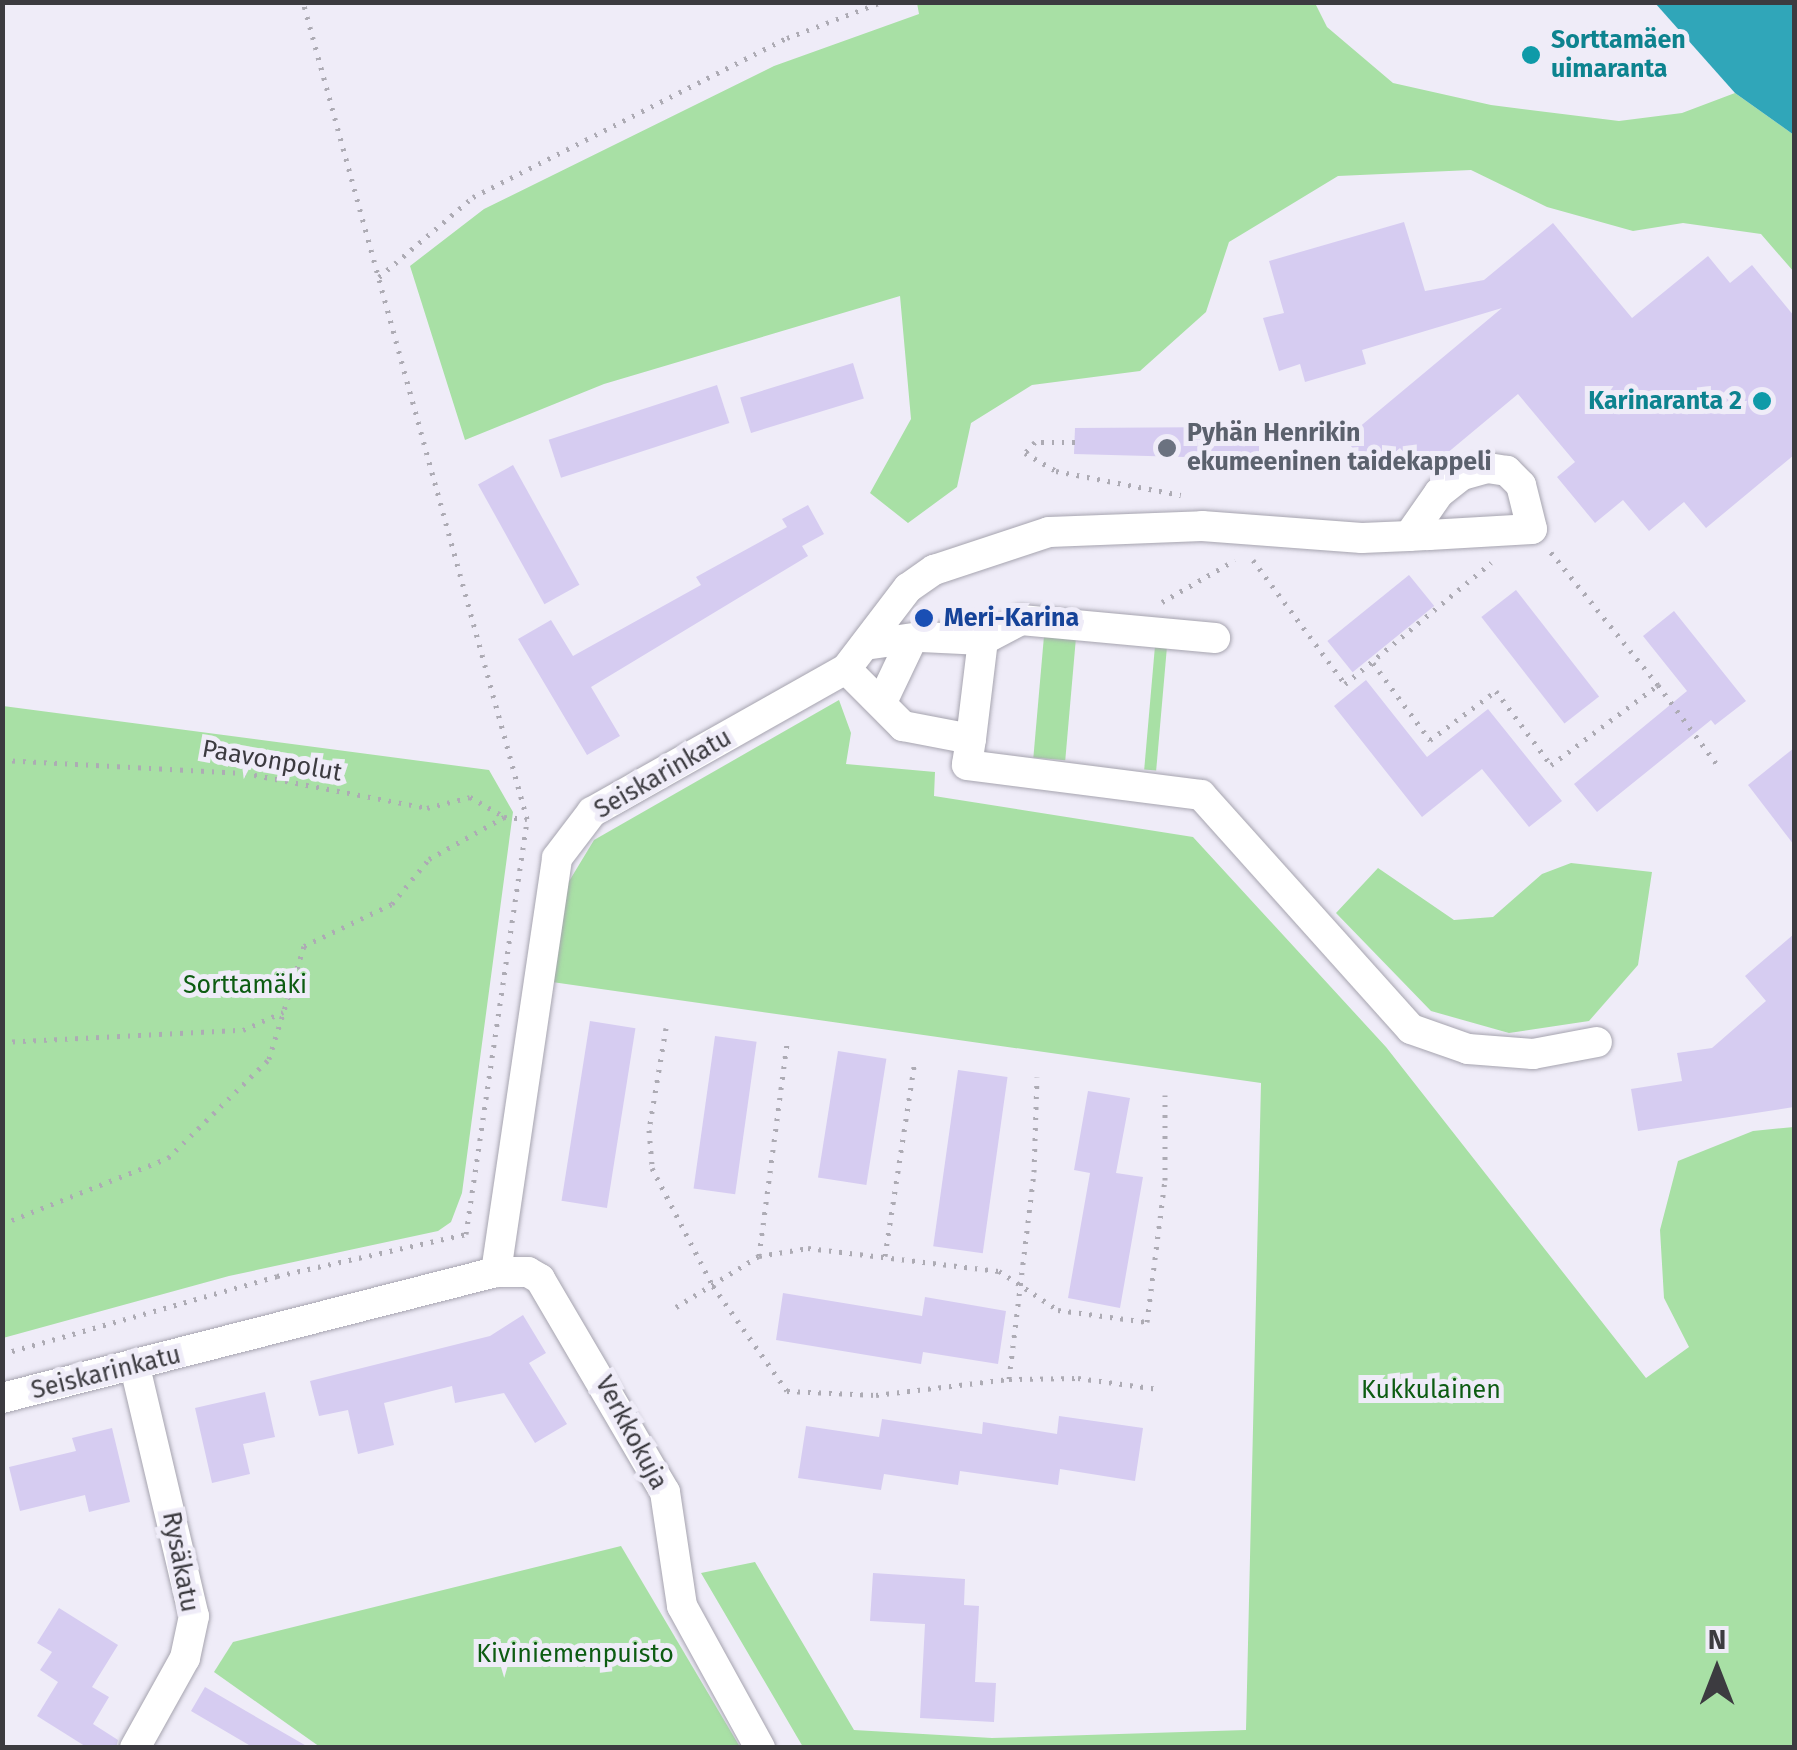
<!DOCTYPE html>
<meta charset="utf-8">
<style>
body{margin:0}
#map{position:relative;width:1797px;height:1750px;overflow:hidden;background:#efecf8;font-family:"Fira Sans",sans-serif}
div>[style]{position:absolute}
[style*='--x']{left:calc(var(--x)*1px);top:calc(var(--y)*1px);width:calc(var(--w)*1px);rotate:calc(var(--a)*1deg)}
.green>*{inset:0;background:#a8e0a5;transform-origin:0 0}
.water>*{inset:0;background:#30a6b9}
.building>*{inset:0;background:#d6ccf1;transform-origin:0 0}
.path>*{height:5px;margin-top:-2.5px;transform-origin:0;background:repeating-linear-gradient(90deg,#adabb4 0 2.5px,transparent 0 10.5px)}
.roads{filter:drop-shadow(0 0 2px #a6a4af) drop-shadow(0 0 2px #a6a4af)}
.minor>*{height:30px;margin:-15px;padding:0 15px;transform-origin:15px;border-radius:15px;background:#fff}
.dots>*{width:28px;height:28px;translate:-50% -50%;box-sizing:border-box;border:5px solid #efecf8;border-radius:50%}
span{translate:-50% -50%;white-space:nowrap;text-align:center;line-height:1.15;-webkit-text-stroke:10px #efecf8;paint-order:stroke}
.culture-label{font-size:25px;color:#0d838f;font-weight:700}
.left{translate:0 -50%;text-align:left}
.right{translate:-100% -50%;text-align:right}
.worship-label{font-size:25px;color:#5b616d;font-weight:700}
.transit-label{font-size:25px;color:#164399;font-weight:700}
.street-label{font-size:25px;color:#3c3b40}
.park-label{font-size:25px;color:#0d5c12}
.frame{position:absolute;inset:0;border:5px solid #3c3b40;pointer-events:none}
.north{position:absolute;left:1667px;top:1620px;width:100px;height:100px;-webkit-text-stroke:8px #efecf8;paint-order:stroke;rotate:0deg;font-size:28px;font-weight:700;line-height:40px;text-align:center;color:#3c3b40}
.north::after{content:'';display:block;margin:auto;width:35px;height:45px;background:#3c3b40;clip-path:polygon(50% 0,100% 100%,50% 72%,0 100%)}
</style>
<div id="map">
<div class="green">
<i style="clip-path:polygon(917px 3px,1315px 3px,1327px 27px,1393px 83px,1491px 105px,1619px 121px,1682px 113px,1735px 93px,1794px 135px,1794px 272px,1761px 234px,1683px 223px,1633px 231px,1547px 207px,1471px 170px,1338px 176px,1229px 242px,1206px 312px,1140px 371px,1032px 385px,971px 423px,957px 487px,908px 523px,870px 493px,911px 419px,900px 296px,604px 384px,465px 440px,410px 266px,484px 209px,774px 66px,919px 14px)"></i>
<i style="left:1044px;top:636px;width:32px;height:122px;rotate:5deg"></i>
<i style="left:1155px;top:646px;width:12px;height:124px;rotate:5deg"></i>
<i style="clip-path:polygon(839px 700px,851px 733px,846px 764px,935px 772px,934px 796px,1193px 837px,1386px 1047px,1646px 1378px,1689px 1347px,1664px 1298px,1660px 1230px,1678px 1161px,1753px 1131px,1794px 1127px,1794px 1747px,803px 1747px,701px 1573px,755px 1562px,854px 1730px,992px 1738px,1246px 1730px,1261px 1083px,552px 982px,568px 883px,594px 840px)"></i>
<i style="clip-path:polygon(3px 706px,489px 770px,513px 812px,462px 1193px,451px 1222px,438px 1231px,229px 1276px,3px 1338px)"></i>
<i style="clip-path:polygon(1571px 863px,1652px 872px,1638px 965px,1589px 1021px,1509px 1033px,1431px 1011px,1336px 913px,1378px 868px,1454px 920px,1493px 917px,1542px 874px)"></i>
<i style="clip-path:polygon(621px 1546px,740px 1747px,320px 1747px,214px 1672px,233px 1642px)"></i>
</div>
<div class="water">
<i style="clip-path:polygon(1655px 3px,1794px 3px,1794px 135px,1735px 93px)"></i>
</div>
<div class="building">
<i style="clip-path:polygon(1404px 222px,1425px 291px,1484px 280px,1553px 223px,1632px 318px,1708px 256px,1730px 283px,1752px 265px,1794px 316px,1794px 455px,1706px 528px,1684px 502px,1649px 531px,1623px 500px,1595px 523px,1557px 477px,1575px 462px,1518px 394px,1422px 474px,1400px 448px,1372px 471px,1345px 439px,1502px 308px,1362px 350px,1366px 364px,1305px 382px,1300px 364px,1279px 371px,1263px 318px,1284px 313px,1269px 261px)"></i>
<i style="left:853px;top:363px;width:37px;height:118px;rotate:73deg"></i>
<i style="left:717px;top:385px;width:40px;height:177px;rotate:72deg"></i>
<i style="clip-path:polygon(1229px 427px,1259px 432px,1259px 459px,1074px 454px,1075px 428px)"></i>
<i style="left:513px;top:465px;width:137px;height:40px;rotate:61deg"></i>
<i style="clip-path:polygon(808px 505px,824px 534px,802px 546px,808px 556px,591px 687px,620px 736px,587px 755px,518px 639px,551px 620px,573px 656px,701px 585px,696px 577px,787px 527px,782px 519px)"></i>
<i style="left:1409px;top:575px;width:40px;height:105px;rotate:51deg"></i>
<i style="left:1516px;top:590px;width:135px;height:44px;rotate:52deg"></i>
<i style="clip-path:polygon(1674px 611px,1746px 701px,1715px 725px,1711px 720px,1597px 812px,1574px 784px,1687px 691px,1643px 636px)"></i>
<i style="clip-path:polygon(1366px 680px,1427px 757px,1488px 709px,1562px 801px,1529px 827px,1482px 769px,1422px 817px,1334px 706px)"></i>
<i style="clip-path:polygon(1794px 748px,1794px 845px,1748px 785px)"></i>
<i style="clip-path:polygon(1794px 934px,1794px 1107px,1638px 1131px,1631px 1089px,1682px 1081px,1677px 1053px,1712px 1048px,1766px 1001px,1745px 976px)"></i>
<i style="left:590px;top:1021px;width:46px;height:182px;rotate:9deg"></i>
<i style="left:715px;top:1036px;width:42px;height:154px;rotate:8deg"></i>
<i style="left:838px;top:1051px;width:49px;height:128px;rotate:9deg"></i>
<i style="left:958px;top:1070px;width:50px;height:178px;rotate:8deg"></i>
<i style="clip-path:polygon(1088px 1091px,1130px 1098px,1116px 1173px,1143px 1177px,1120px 1308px,1068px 1298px,1090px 1173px,1074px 1170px)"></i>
<i style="clip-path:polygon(783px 1293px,922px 1316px,925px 1297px,1006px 1311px,998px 1364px,923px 1352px,921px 1364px,776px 1340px)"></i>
<i style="clip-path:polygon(523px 1315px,546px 1353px,529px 1363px,567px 1424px,535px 1443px,504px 1393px,455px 1403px,452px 1386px,384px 1403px,394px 1445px,358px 1454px,348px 1410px,319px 1416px,310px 1381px,490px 1336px)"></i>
<i style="clip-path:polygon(265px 1392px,275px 1437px,243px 1444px,250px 1474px,212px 1483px,195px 1408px)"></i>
<i style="clip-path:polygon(1059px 1416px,1143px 1428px,1135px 1481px,1060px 1469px,1058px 1485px,960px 1471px,958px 1485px,884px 1474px,881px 1490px,798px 1478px,806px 1426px,879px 1437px,882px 1419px,982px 1434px,983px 1422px,1057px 1434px)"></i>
<i style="clip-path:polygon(112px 1428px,130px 1502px,89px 1512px,85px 1495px,20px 1511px,9px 1467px,76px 1451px,72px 1438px)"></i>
<i style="clip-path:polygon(873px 1573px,965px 1579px,964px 1605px,979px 1606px,975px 1682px,996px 1683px,994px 1722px,920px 1718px,925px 1624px,870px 1621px)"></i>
<i style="clip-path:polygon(59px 1608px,118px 1645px,92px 1687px,109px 1697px,93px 1724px,118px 1740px,116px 1748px,88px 1748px,37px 1716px,58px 1682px,40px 1670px,52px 1652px,37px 1643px)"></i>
<i style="clip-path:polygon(205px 1687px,246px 1711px,310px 1748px,254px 1748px,191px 1711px)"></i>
</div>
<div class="path">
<i style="--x:379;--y:277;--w:123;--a:-40.4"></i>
<i style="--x:473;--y:197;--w:352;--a:-26.9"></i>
<i style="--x:787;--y:38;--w:102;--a:-20.8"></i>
<i style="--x:1075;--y:442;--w:40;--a:180"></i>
<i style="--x:1035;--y:442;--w:15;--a:132"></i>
<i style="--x:1025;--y:453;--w:36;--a:30"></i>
<i style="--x:1056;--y:471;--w:127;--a:10.9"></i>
<i style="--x:1253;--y:560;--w:154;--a:53.4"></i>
<i style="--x:1345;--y:684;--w:190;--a:-39.7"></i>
<i style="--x:1162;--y:602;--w:84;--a:-29.9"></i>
<i style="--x:1373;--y:663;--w:96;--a:53.5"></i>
<i style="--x:1430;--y:740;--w:82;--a:-36.6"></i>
<i style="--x:1496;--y:691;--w:92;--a:53.4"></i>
<i style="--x:1551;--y:765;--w:134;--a:-36.8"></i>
<i style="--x:1658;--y:685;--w:172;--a:-128.9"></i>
<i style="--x:1658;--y:685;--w:102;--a:53.4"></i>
<i style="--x:2;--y:760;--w:242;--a:3.1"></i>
<i style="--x:244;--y:773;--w:186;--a:10.8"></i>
<i style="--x:427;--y:808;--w:44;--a:-14.3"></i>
<i style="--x:470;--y:797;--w:39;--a:30"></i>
<i style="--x:504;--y:817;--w:23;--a:5"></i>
<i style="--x:666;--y:1028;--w:103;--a:99.5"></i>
<i style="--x:649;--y:1130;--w:38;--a:85"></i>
<i style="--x:652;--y:1168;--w:133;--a:62.7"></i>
<i style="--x:713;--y:1286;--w:128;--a:54.8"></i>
<i style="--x:787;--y:1391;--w:89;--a:2.6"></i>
<i style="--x:876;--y:1395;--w:134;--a:-6.9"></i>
<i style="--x:1009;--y:1379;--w:209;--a:-83.1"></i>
<i style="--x:1034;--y:1172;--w:95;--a:-88.2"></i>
<i style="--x:2;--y:1042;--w:241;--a:-2.9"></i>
<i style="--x:243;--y:1030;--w:44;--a:-24.2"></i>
<i style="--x:2;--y:1224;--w:179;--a:-21.7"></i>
<i style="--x:168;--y:1158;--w:141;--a:-44.4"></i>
<i style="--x:269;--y:1059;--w:118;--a:-72.8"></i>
<i style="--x:304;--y:946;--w:98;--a:-25.5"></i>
<i style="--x:392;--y:904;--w:58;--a:-50.6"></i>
<i style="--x:429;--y:859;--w:86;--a:-29.2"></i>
<i style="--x:759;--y:1256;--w:215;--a:-82.5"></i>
<i style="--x:885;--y:1256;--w:197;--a:-81.3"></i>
<i style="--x:676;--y:1307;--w:97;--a:-31.6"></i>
<i style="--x:759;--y:1256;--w:50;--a:-9.3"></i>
<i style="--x:808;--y:1248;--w:192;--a:6.9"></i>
<i style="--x:999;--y:1271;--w:71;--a:33.5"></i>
<i style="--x:1058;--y:1310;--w:90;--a:7.7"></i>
<i style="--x:1147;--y:1322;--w:143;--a:-82.8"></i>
<i style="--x:1165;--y:1180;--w:85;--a:-90"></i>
<i style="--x:2;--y:1354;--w:286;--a:-15.8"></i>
<i style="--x:277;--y:1276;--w:194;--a:-12.5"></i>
<i style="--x:466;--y:1234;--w:419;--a:-81.6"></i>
<i style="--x:527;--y:819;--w:847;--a:-105.33"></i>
<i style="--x:1009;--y:1379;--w:69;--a:-0.8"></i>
<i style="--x:1078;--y:1378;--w:81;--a:7.8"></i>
</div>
<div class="roads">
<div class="minor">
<i style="--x:865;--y:645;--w:57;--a:-8.1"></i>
<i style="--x:921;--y:637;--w:62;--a:2.8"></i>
<i style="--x:983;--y:640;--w:43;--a:-27.8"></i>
<i style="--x:1021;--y:620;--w:195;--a:5.3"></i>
<i style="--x:846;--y:669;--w:81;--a:45"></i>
<i style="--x:903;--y:726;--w:69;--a:10.8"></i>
<i style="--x:971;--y:739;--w:100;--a:-83.1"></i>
<i style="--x:882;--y:702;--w:70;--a:-64.5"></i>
<i style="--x:971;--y:739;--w:26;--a:99"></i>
<i style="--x:967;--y:765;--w:236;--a:7.3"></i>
<i style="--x:1201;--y:795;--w:314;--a:48.1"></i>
<i style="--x:1411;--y:1029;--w:60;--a:19.3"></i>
<i style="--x:1468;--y:1049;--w:65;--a:4.4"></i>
<i style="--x:1533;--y:1054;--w:65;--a:-10.6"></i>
<i style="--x:496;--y:1272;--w:32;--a:0"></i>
<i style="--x:528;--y:1272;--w:14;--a:30"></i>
<i style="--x:540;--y:1279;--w:247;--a:59.6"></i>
<i style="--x:665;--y:1492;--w:115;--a:81.5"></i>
<i style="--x:682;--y:1606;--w:162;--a:61.2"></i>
<i style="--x:135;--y:1367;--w:256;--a:76.7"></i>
<i style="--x:194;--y:1616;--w:43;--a:102.1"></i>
<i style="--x:185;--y:1658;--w:103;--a:119.1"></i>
<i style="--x:2;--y:1398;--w:510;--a:-14.31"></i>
<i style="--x:496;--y:1272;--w:418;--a:-81.6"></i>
<i style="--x:557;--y:858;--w:58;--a:-52.7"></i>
<i style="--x:592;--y:812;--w:291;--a:-29.4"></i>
<i style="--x:846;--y:669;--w:102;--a:-52.6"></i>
<i style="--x:908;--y:588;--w:32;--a:-35"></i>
<i style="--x:934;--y:570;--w:121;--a:-18.3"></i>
<i style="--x:1049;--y:532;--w:153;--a:-2.2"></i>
<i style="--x:1202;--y:526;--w:160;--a:4.3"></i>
<i style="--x:1362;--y:538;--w:47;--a:-2.4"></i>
<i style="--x:1409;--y:536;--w:20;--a:-3"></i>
<i style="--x:1429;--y:535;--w:103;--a:-3.3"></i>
<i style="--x:1532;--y:529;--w:45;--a:-104"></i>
<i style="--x:1521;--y:485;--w:20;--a:-135"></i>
<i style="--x:1507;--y:471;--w:20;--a:-171"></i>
<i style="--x:1487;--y:468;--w:26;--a:164"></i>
<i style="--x:1462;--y:475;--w:29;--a:142"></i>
<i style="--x:1439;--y:493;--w:52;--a:124.9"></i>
</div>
</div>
<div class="dots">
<i style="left:1531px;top:55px;background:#0f9aa8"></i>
<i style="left:1762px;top:401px;background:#0f9aa8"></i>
<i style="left:1167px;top:448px;background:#6b7280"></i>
<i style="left:924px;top:618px;background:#1a4fb4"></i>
</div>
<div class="culture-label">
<span class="left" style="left:1551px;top:55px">Sorttamäen<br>uimaranta</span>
<span class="right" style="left:1742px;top:401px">Karinaranta 2</span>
</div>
<div class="worship-label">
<span class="left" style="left:1187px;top:448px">Pyhän Henrikin<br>ekumeeninen taidekappeli</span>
</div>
<div class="transit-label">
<span class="left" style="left:944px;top:618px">Meri-Karina</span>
</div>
<div class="street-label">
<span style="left:272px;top:761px;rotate:10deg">Paavonpolut</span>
<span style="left:663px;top:774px;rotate:-30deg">Seiskarinkatu</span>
<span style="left:106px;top:1373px;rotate:-14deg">Seiskarinkatu</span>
<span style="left:631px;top:1433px;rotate:62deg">Verkkokuja</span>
<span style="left:180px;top:1562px;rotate:79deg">Rysäkatu</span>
</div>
<div class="park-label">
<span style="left:245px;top:985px">Sorttamäki</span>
<span style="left:1431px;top:1390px">Kukkulainen</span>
<span style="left:575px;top:1654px">Kiviniemenpuisto</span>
</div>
<div class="frame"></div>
<div class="north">N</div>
</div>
